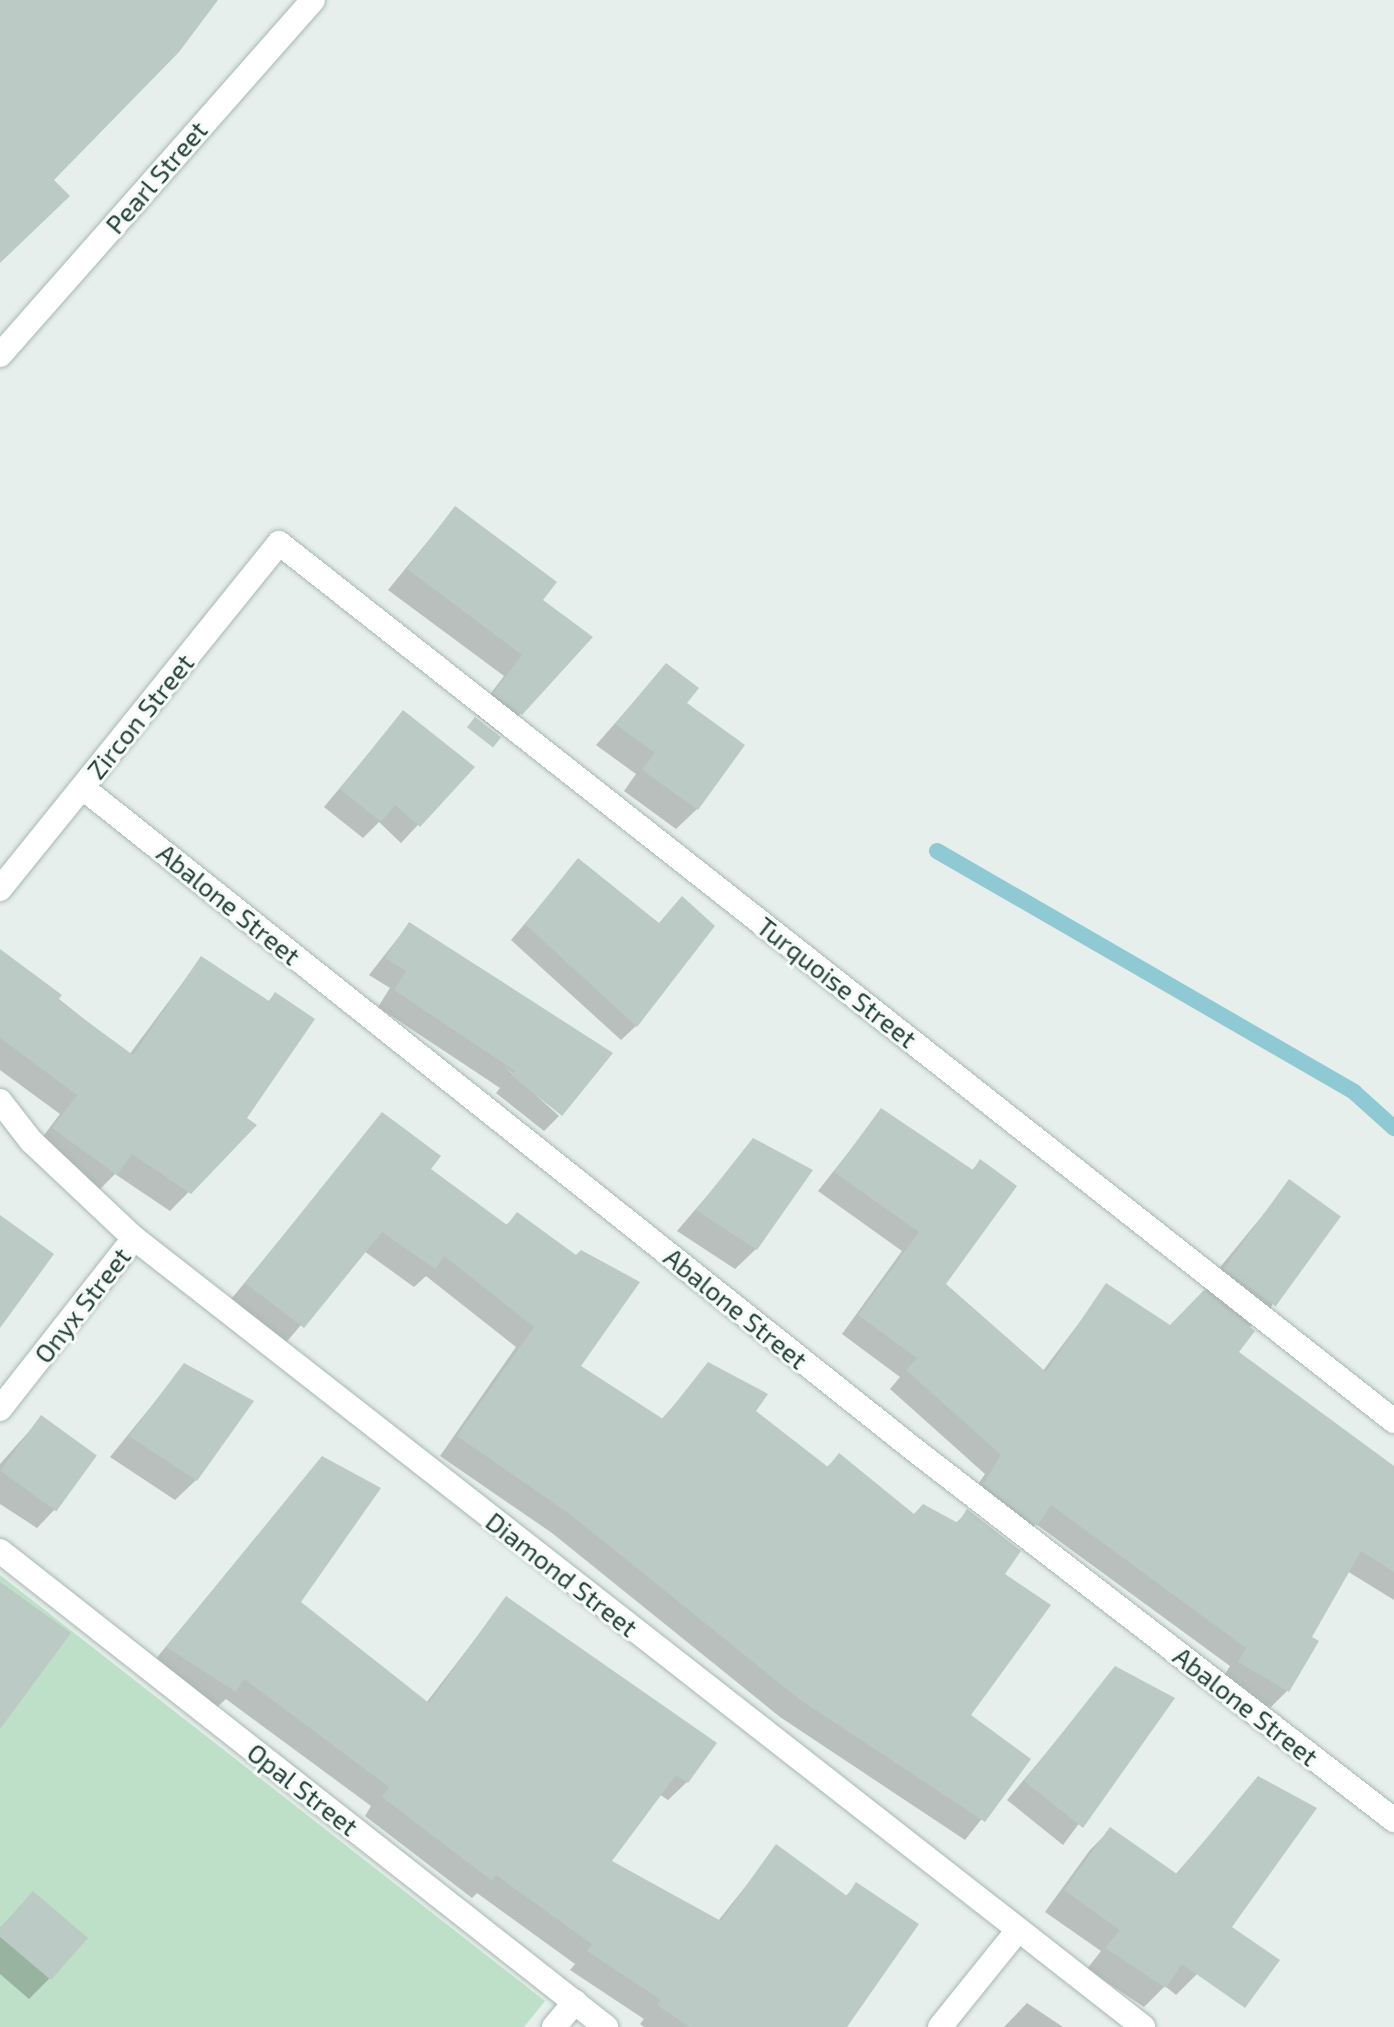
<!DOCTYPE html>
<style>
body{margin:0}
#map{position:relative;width:1394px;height:2027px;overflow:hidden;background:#e6efeb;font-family:"Exo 2",sans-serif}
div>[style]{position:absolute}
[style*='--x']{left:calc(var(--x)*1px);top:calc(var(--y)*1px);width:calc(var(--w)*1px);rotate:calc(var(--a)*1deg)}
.green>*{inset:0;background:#bfe0c8}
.shadow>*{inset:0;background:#0003}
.stream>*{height:16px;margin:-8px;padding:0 8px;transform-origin:8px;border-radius:8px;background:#8ec9d4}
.building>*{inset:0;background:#bbcac4;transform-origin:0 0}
.roads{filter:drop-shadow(0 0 2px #a8b8b2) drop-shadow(0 0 2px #a8b8b2)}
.minor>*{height:24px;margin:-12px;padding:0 12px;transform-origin:12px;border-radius:12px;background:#fff}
span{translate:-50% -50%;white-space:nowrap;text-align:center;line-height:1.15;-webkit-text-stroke:6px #f7fbf9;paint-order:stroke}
.street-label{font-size:26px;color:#24423a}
</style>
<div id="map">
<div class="green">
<i style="clip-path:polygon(0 1575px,545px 2001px,524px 2027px,0 2027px)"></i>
</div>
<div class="shadow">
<i style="clip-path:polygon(455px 508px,541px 600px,520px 714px,500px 734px,475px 714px,504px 676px,388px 590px)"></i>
<i style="clip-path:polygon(666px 665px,684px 703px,697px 809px,676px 829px,624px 791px,636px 774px,596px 745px)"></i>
<i style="clip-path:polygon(403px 712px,472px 767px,401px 843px,379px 822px,363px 838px,324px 807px)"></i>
<i style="clip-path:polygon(578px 861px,658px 925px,636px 1026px,621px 1040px,511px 940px)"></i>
<i style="clip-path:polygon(409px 924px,562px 1113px,505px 1067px,559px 1116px,544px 1131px,496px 1093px,500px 1088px,378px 1007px,390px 988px,369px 975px)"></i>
<i style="clip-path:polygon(0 952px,129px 1055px,201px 958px,267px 1003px,275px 995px,244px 1119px,254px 1125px,170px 1211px,115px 1174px,97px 1192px,35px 1147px,60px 1114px,0 1070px)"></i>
<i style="clip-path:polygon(881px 1111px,971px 1171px,980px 1162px,943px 1284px,1042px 1372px,1107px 1286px,1170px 1327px,1206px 1290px,1203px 1288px,1290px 1182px,1272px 1306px,1249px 1328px,1237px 1352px,1394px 1485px,1394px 1600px,1347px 1571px,1309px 1638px,1288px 1690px,1270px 1708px,1221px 1681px,1230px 1666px,1036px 1524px,1018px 1542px,966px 1502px,985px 1474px,890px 1389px,900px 1377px,842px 1334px,902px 1251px,818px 1191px)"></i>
<i style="clip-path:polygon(382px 1115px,429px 1170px,505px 1226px,517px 1215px,578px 1367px,661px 1420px,709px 1365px,753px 1412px,826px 1468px,839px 1455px,913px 1516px,955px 1524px,967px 1512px,1003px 1575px,969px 1715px,1029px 1759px,965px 1840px,780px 1717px,552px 1533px,440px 1456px,516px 1347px,426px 1276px,414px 1287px,364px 1251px,283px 1346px,228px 1303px)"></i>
<i style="clip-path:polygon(754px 1141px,756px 1249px,735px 1269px,677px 1231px)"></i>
<i style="clip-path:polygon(184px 1366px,196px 1480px,175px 1500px,110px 1457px)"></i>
<i style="clip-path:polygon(41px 1418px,57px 1507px,37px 1528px,0 1504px,0 1464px)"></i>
<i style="clip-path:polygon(322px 1458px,299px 1602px,426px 1703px,506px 1599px,687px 1782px,668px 1800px,659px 1794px,610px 1862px,718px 1921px,777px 1847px,845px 1897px,856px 1885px,845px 2027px,644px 2027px,640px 2024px,644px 2019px,570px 1970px,575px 1964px,477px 1893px,472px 1898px,365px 1816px,371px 1806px,226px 1699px,215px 1709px,149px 1667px)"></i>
<i style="clip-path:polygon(1116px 1669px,1172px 1699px,1063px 1845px,1007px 1800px)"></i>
<i style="clip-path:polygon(1259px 1778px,1197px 1974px,1176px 1995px,1165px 1986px,1144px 2007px,1087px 1969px,1101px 1951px,1045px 1912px,1090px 1850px,1111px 1829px,1175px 1875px)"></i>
<i style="clip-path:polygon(33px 1893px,49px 1979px,29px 1999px,0 1974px,0 1928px)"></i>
<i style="clip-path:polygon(1027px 2003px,1063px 2027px,1004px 2027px)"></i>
</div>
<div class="stream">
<i style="--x:937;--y:851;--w:482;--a:30"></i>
<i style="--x:1354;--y:1092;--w:54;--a:42"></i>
</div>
<div class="building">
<i style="clip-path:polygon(0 0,218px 0,179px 52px,54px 180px,70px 196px,0 263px)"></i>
<i style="clip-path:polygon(455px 506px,557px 582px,543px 600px,593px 637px,522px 715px,493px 693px,522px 655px,407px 569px)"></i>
<i style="clip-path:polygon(666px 663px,699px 688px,687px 703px,745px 745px,698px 810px,642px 770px,655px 753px,615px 724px)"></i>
<i style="clip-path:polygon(403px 710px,475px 767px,420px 827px,395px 805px,381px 822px,340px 789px)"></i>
<i style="left:475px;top:717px;width:33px;height:13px;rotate:38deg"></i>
<i style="clip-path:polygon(578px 858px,659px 923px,682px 896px,715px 926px,637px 1027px,525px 924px)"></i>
<i style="clip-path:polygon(409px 922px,613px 1053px,562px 1116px,511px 1075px,515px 1071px,394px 990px,406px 971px,385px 958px)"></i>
<i style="clip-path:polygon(0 949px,62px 995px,58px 1000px,133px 1055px,201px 956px,269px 1001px,275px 992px,315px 1019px,247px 1118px,257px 1125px,191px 1194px,132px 1154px,117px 1175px,52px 1128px,77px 1095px,0 1038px)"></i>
<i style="clip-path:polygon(881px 1108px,973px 1170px,980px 1159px,1017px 1186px,946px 1284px,1046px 1372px,1106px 1283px,1170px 1325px,1204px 1290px,1255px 1331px,1239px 1352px,1394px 1466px,1394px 1572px,1361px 1551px,1312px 1637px,1319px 1641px,1289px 1692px,1238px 1662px,1246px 1648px,1051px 1505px,1037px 1526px,983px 1484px,1001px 1455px,906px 1370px,917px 1358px,858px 1315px,919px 1232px,834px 1172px)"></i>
<i style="clip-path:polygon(382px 1112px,441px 1156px,431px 1169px,507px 1225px,517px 1212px,576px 1255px,581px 1250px,640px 1282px,581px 1366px,663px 1419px,708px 1362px,768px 1394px,756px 1411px,828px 1467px,839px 1453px,914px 1514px,923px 1504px,958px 1523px,967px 1509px,1021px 1551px,1005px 1574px,1051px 1605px,971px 1715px,1031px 1759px,985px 1822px,799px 1699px,571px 1515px,457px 1436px,534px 1327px,444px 1256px,435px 1269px,382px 1232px,304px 1328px,245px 1283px)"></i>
<i style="clip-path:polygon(753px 1138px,813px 1170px,757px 1250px,696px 1210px)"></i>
<i style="left:1289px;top:1179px;width:64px;height:111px;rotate:36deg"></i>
<i style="clip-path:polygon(0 1215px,54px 1254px,0 1328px)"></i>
<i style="clip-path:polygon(184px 1363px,254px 1401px,197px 1481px,129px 1436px)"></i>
<i style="left:41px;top:1415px;width:69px;height:69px;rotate:36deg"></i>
<i style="clip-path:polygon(322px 1456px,381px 1488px,301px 1602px,429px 1703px,506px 1596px,717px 1743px,688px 1783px,676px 1775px,612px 1861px,721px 1921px,776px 1844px,847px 1896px,856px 1882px,919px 1924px,847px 2027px,690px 2027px,657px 2005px,661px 2000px,587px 1951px,592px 1944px,496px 1875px,492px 1881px,382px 1797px,389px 1787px,244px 1679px,236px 1692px,166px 1647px)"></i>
<i style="clip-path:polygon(0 1582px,71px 1633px,0 1729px)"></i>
<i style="clip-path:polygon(1115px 1666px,1175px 1698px,1083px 1828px,1024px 1781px)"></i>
<i style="clip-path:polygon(1258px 1776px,1317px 1808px,1232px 1927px,1280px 1960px,1245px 2008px,1182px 1964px,1166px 1988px,1105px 1948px,1120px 1930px,1064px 1890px,1110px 1827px,1177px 1874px)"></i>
<i style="clip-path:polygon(33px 1891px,88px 1938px,51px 1980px,0 1937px,0 1928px)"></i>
</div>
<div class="roads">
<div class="minor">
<i style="--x:0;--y:355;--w:473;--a:-48.6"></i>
<i style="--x:83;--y:788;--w:1060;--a:38.52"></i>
<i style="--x:912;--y:1448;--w:609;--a:37.66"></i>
<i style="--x:0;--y:889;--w:444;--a:-51.1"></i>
<i style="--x:279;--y:543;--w:1419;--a:38.22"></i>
<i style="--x:0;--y:1101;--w:51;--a:52.2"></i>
<i style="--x:31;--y:1141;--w:141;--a:43.3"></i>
<i style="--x:134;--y:1238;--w:1281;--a:38.02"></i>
<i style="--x:0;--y:1409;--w:217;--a:-51.9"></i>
<i style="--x:0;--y:1551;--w:771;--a:38.15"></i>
<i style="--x:554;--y:2027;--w:33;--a:-50"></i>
<i style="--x:940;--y:2027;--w:124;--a:-51.2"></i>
</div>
</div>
<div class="street-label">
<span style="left:156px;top:177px;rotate:-49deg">Pearl Street</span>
<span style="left:140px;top:716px;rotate:-51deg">Zircon Street</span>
<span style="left:229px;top:904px;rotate:39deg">Abalone Street</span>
<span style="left:837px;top:982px;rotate:38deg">Turquoise Street</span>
<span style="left:82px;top:1305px;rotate:-52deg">Onyx Street</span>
<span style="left:736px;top:1308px;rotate:39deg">Abalone Street</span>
<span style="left:562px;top:1574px;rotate:38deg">Diamond Street</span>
<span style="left:1246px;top:1706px;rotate:38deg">Abalone Street</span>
<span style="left:303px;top:1789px;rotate:38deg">Opal Street</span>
</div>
</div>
